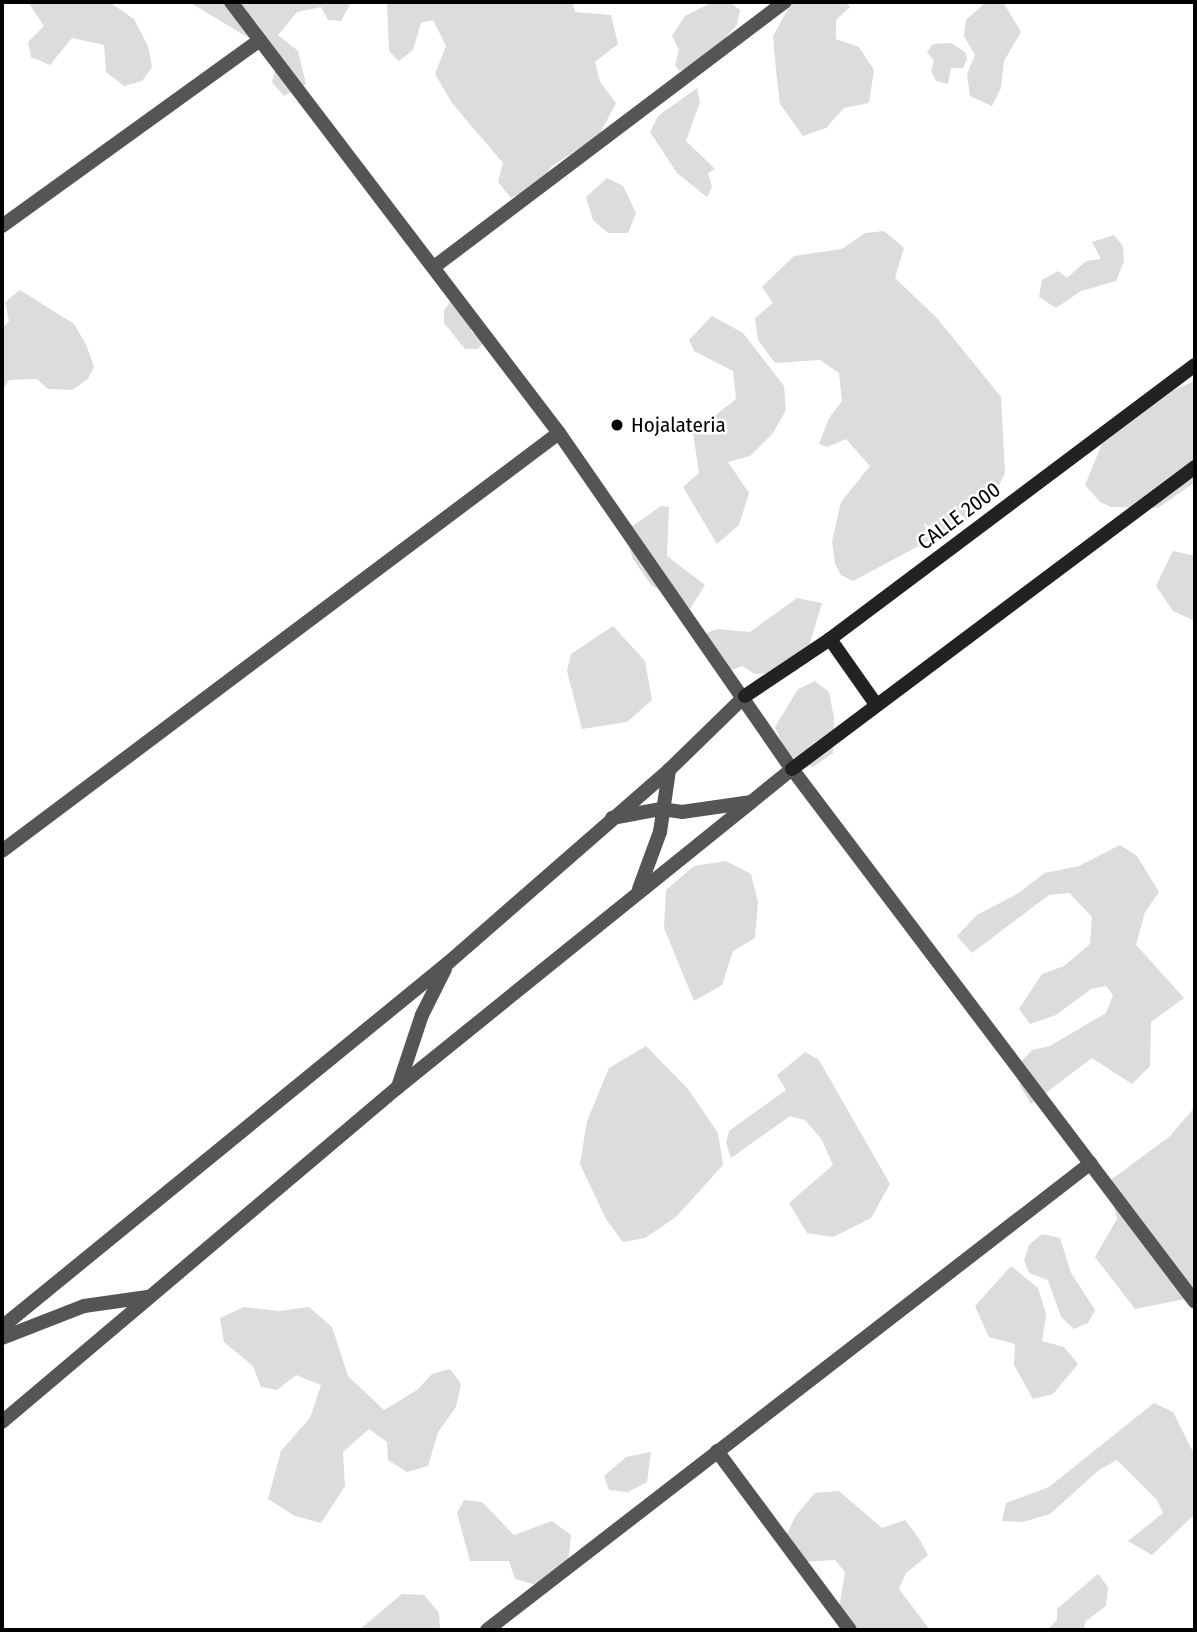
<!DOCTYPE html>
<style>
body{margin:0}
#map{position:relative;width:1197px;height:1632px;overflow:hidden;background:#fff;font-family:"Fira Sans Condensed",sans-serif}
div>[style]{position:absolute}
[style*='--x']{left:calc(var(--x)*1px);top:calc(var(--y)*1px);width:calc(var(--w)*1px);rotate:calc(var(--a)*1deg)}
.green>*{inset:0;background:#dcdcdc}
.street>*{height:14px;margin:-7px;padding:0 7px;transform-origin:7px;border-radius:7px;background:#555}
.secondary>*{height:14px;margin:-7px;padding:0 7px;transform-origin:7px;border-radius:7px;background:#222}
.dots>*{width:19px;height:19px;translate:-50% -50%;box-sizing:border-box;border:4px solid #fff;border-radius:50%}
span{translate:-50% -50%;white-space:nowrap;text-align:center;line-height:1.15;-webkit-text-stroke:5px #fff;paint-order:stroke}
.poi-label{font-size:21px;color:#000}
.left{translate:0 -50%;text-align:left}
.street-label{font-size:21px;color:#000}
.frame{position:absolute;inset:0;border:4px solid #000;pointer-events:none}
</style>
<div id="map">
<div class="green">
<i style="clip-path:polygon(28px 2px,109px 2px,134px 19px,148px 46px,152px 67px,142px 81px,124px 86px,106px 72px,104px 45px,72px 38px,50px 65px,31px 57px,28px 42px,44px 26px)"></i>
<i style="clip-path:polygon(189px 2px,351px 2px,341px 21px,328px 20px,321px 7px,297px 12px,278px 35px,298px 51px,306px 84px,284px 96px,272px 82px,278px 61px,259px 44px)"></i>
<i style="clip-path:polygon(387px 2px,572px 2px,575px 12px,611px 15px,618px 44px,595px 62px,600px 82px,616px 103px,599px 135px,551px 167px,540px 184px,511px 198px,498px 182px,503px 163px,452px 103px,435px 74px,446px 46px,433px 20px,421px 23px,413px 50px,399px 61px,389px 51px)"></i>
<i style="clip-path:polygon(729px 2px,740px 10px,737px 25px,703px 63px,679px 71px,675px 65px,679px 50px,672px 36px,685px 16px,711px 3px)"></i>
<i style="clip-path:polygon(792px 2px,845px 2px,850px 7px,836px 20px,836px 39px,859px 47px,874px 70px,869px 103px,844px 108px,826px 128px,803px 136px,780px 104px,776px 71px,773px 36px)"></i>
<i style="clip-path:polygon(986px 2px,1003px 2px,1021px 32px,1004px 61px,1001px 88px,992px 106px,970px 96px,967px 74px,975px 55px,964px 36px,966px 20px)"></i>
<i style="clip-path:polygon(951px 43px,965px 52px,967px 59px,963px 68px,951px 68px,948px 84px,936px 81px,931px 71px,934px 60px,927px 52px,933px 44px)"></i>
<i style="clip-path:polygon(697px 88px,700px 102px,686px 141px,715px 169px,708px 173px,712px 187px,707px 197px,677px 173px,650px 132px,658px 116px)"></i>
<i style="clip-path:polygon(607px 178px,623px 186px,636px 213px,628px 233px,608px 233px,593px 220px,586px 197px)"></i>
<i style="clip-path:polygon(884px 231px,904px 248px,895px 278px,937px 318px,1001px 397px,1005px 473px,995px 494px,971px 518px,853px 581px,841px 575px,835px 564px,832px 541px,841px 502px,870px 466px,846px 439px,827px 447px,819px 444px,829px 418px,842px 401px,839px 373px,820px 360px,775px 363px,758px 340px,755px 318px,773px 303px,762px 287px,794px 256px,842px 249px,865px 233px)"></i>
<i style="clip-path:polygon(1114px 235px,1123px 246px,1124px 261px,1116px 281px,1081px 291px,1056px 308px,1039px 297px,1042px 280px,1058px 271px,1067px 278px,1086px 261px,1101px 259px,1092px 242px)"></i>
<i style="clip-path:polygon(20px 290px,74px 324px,86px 344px,94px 367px,88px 379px,72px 390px,48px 389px,37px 379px,9px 380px,2px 391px,2px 328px,9px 321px,5px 302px)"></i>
<i style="clip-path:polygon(454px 297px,473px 319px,471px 331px,484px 342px,478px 349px,465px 349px,444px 323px,444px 310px)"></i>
<i style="clip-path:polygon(712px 316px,743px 333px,757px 351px,784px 386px,786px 410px,773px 433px,750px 456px,728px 462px,749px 493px,739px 525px,717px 544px,683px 487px,699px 473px,693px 433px,736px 399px,733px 371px,694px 351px,689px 340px)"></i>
<i style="clip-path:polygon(1195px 381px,1195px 482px,1158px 508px,1111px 507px,1100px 502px,1085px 485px,1102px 444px,1174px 390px)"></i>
<i style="clip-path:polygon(661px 506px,669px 507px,667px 556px,705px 585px,690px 609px,651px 585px,633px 559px,624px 532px)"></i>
<i style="clip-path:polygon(1173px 551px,1195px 556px,1195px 621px,1173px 611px,1156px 586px)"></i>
<i style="clip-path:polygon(797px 598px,822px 603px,804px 663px,795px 672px,755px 674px,742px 666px,726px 672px,700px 636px,717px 629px,750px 632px)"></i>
<i style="clip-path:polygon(613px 626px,645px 661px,652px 700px,627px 722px,582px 729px,567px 671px,571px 654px)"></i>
<i style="clip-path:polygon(815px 681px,829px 692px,834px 718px,833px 753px,813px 767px,787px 755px,775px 727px,798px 689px)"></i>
<i style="clip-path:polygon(1120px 845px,1137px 856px,1159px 892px,1145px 912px,1136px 945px,1184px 998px,1151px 1022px,1150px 1066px,1132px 1084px,1092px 1058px,1031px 1104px,1020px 1086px,1020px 1063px,1032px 1050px,1050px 1046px,1106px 1013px,1113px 995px,1106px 986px,1091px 989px,1056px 1015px,1030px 1024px,1019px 1009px,1042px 974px,1064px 966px,1090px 944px,1092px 917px,1069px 893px,1049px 895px,972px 953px,957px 936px,977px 915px,1017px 894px,1045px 873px,1079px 866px)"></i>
<i style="clip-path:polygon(726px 861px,751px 874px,758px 902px,755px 938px,733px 951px,722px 985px,694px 1001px,664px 928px,666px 890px,694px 866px)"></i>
<i style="clip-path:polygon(646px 1046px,688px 1089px,718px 1133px,723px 1165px,676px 1217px,645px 1238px,623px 1242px,606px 1219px,580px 1164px,587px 1121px,609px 1068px)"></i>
<i style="clip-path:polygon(805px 1052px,819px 1060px,890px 1184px,871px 1218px,833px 1237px,807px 1233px,789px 1203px,833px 1165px,822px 1140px,805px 1120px,790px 1116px,731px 1158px,726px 1143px,729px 1131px,786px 1090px,777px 1075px)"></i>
<i style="clip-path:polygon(1195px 1107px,1195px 1297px,1135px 1309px,1095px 1257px,1117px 1219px,1108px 1182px,1169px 1137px)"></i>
<i style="clip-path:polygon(1042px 1234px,1060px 1238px,1071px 1273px,1095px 1310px,1088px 1323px,1074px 1329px,1061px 1317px,1048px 1280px,1029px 1273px,1024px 1260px,1029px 1245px)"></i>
<i style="clip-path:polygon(1011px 1266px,1038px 1288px,1046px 1314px,1042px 1341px,1064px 1347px,1078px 1364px,1053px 1394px,1033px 1399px,1014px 1365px,1015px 1344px,989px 1337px,975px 1306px)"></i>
<i style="clip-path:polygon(244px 1307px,279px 1311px,309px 1307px,332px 1327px,348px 1376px,384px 1410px,417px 1390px,432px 1374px,450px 1369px,461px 1384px,456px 1407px,438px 1432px,428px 1466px,407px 1472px,388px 1460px,387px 1442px,369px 1429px,343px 1452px,345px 1486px,321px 1523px,295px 1516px,268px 1499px,281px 1451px,310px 1418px,321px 1385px,296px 1375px,277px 1390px,261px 1387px,253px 1366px,224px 1342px,220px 1318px)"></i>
<i style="clip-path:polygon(1154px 1403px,1173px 1412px,1195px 1456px,1195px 1514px,1152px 1555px,1128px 1541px,1163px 1513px,1157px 1500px,1117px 1460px,1099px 1470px,1050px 1514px,1023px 1522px,1002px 1521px,1006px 1503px,1049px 1487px)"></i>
<i style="clip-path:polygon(651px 1452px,647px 1482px,628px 1492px,609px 1490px,604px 1476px,626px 1457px)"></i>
<i style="clip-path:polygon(839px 1491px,882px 1528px,905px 1520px,920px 1540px,928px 1555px,906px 1573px,899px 1589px,930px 1630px,845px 1630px,837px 1620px,845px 1572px,835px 1560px,804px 1562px,785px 1538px,796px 1515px,815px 1493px)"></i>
<i style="clip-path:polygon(464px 1500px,482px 1502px,514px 1535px,552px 1521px,571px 1535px,568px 1563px,540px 1586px,515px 1579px,509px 1561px,470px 1561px,457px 1513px)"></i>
<i style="clip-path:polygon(1098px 1574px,1108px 1587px,1106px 1606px,1086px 1621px,1083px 1630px,1047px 1630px,1057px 1620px,1057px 1609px)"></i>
<i style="clip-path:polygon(402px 1594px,424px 1595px,439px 1613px,440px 1630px,359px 1630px)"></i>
</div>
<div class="street">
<i style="--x:231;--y:2;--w:542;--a:52.73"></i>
<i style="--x:559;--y:433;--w:409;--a:55.3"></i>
<i style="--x:792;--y:769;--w:668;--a:52.91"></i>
<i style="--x:2;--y:226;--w:318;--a:-35.8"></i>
<i style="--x:434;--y:267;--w:440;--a:-37.1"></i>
<i style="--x:612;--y:818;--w:50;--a:-10.4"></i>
<i style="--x:661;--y:809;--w:21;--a:8"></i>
<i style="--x:682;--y:812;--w:70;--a:-8.2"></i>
<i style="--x:2;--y:851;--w:696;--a:-36.89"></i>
<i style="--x:639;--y:889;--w:61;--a:-69.8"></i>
<i style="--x:660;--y:832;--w:63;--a:-81.7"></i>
<i style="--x:398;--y:1087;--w:76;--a:-71.6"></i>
<i style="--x:422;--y:1015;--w:51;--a:-63.4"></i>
<i style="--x:2;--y:1327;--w:576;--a:-39.22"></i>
<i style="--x:448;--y:963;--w:293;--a:-41.1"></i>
<i style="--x:669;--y:770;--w:106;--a:-44.2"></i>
<i style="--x:2;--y:1338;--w:88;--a:-21.3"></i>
<i style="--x:84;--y:1306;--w:64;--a:-8.1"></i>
<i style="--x:2;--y:1422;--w:517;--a:-40.22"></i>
<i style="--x:397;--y:1088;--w:508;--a:-38.92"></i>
<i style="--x:717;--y:1451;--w:223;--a:53.4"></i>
<i style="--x:487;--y:1630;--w:763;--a:-37.71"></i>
</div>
<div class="secondary">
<i style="--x:830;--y:639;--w:78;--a:54.9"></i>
<i style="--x:745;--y:696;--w:102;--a:-33.8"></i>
<i style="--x:830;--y:639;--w:456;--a:-36.9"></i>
<i style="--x:792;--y:769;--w:504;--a:-36.85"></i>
</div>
<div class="dots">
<i style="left:617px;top:425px;background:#000"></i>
</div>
<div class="poi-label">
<span class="left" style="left:631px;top:425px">Hojalateria</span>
</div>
<div class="street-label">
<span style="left:959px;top:516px;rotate:-37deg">CALLE 2000</span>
</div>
<div class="frame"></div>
</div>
